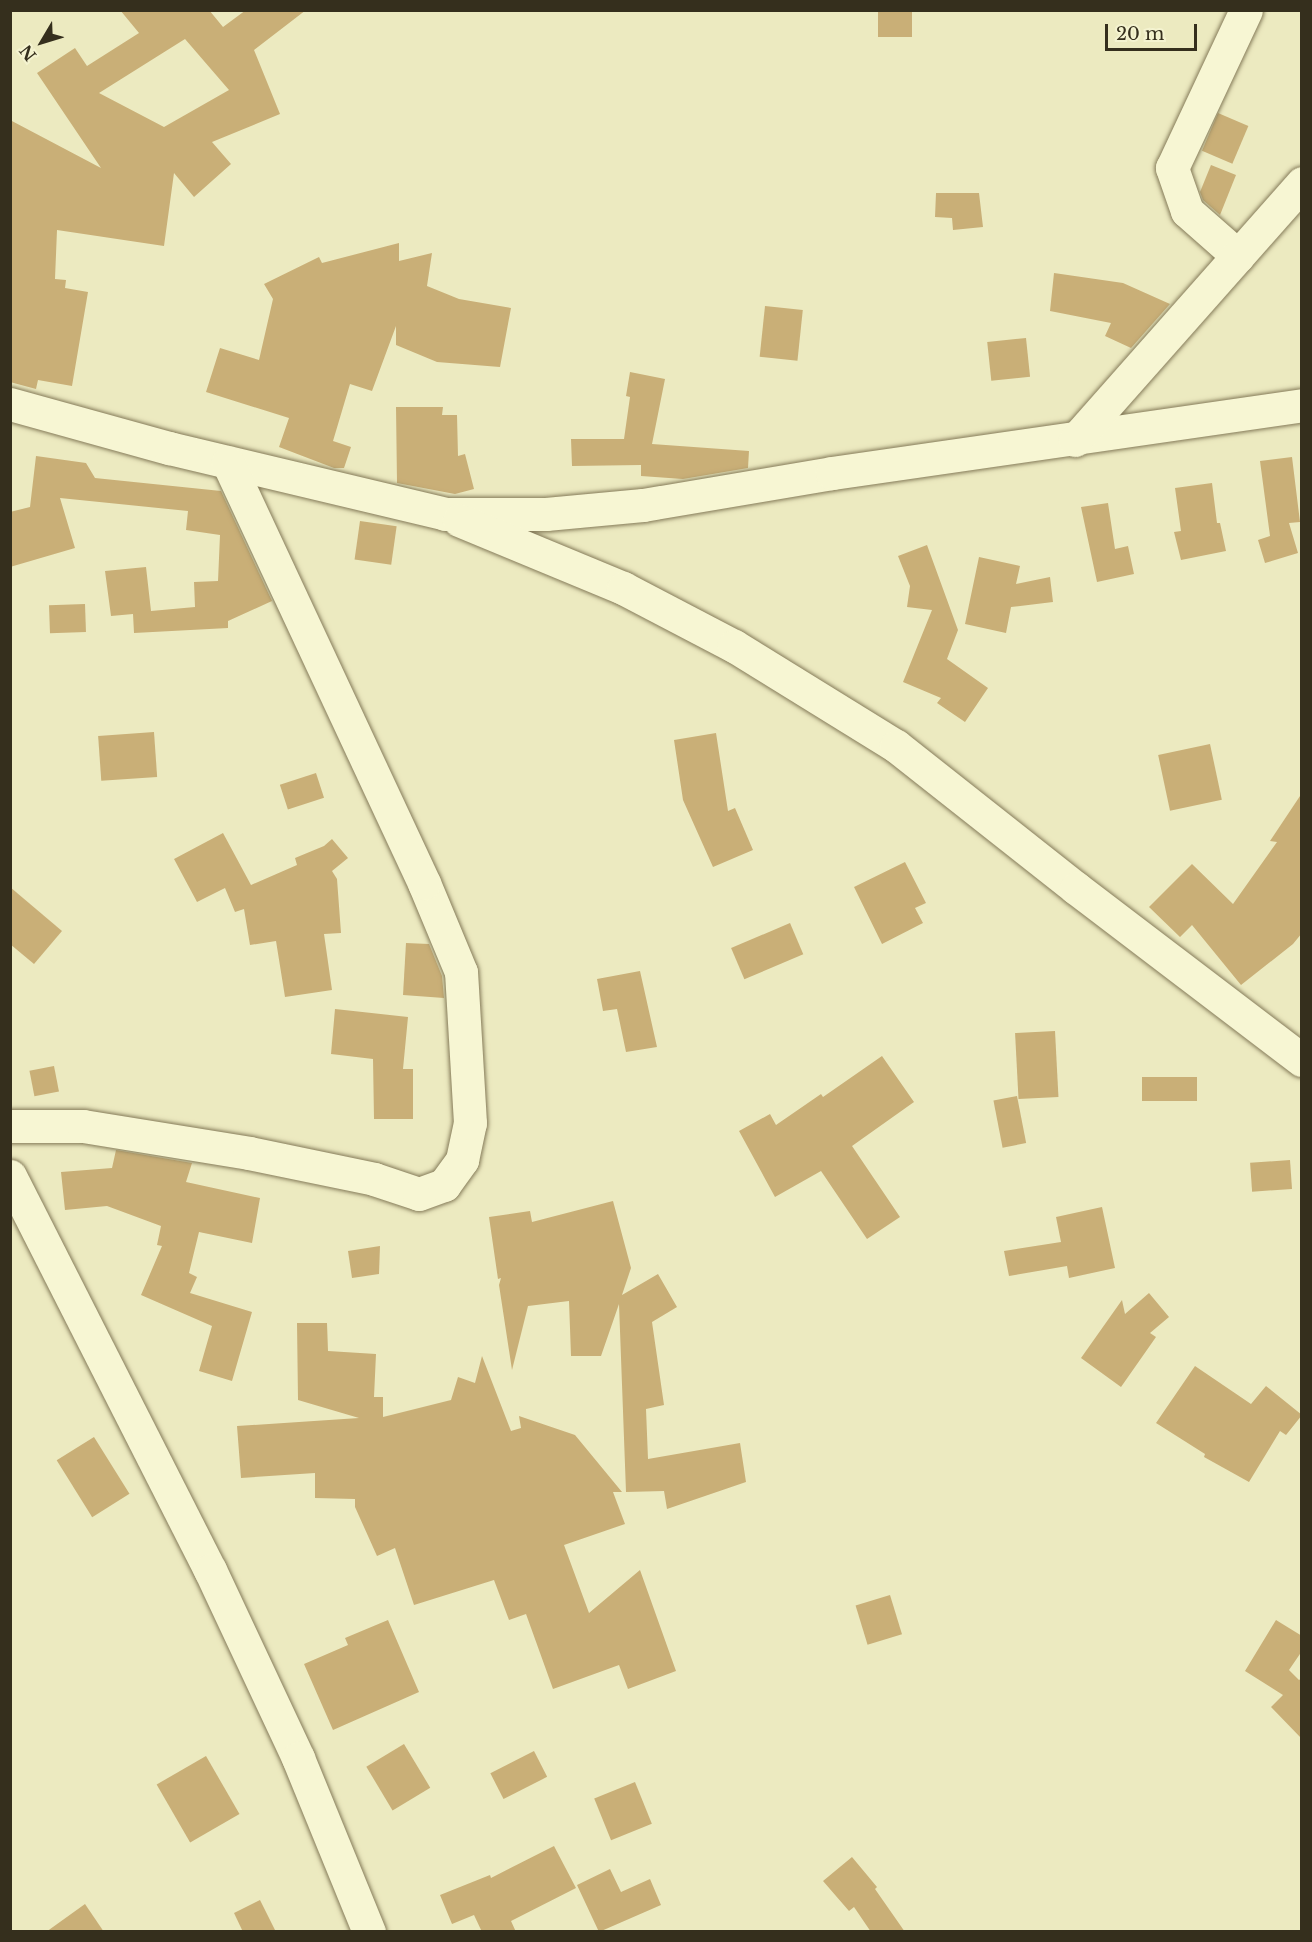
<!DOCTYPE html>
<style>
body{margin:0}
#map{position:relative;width:1312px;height:1942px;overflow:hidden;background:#eceac0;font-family:"Libre Baskerville",serif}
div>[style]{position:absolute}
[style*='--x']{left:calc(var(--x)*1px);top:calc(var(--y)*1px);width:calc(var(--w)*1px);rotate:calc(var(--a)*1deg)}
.building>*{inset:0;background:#c9af77;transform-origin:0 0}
.roads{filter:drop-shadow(0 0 2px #857b59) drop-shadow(0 0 2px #857b59)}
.minor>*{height:33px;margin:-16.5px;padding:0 16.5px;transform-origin:16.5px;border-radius:16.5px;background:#f7f6d3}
span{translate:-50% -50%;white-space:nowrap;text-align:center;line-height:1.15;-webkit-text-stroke:6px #f4f3d0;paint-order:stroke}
.frame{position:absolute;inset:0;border:12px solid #352f1d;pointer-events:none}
.north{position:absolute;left:12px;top:12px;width:60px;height:60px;-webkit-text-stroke:4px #f4f3d0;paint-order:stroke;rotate:232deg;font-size:16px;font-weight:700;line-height:24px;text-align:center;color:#352f1d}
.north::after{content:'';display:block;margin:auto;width:21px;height:27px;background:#352f1d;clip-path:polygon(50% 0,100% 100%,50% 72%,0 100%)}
.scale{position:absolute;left:1105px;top:24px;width:92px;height:27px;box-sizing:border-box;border:3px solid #352f1d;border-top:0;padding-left:8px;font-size:18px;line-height:21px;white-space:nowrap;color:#352f1d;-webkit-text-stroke:4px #f4f3d0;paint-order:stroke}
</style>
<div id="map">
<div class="building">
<i style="clip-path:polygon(evenodd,120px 10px,209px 10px,223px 27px,246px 10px,306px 10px,254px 50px,280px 114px,212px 142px,231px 164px,194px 197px,174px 173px,164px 246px,57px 230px,55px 279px,66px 280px,65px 288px,88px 292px,72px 386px,38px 380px,36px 389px,10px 382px,10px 120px,101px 168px,37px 73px,75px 48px,87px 66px,139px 33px,120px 10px,185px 39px,229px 90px,164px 127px,99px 93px,185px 39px)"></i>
<i style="left:878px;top:10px;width:34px;height:27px"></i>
<i style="left:1218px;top:113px;width:33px;height:41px;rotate:23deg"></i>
<i style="clip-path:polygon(1211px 165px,1236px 175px,1220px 215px,1203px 200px,1200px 192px)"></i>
<i style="clip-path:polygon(936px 193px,979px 193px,983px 227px,953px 230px,952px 218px,935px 217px)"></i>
<i style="clip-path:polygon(399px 243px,399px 261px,432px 253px,427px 286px,459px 299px,511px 308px,500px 367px,437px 362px,396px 345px,396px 326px,372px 391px,350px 384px,333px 441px,351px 447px,344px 468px,334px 468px,279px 447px,289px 418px,206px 392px,220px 348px,259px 360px,273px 299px,264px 284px,319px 257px,322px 263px)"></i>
<i style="clip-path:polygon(1054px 273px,1123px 283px,1170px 304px,1131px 348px,1105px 336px,1111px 323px,1050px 311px)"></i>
<i style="left:765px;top:306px;width:38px;height:51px;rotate:6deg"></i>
<i style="left:1026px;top:338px;width:39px;height:39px;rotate:84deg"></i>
<i style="clip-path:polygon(630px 372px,665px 379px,652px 444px,749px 451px,748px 468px,683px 479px,641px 476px,641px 465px,572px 466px,571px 439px,624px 439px,630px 397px,626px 396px)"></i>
<i style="clip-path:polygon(396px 407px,443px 407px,442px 415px,457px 415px,458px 456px,465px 454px,474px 489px,455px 494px,397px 483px)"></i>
<i style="clip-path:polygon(36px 456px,86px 463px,95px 478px,221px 491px,272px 601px,228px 621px,228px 628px,134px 633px,133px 614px,111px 616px,105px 571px,146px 567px,151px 611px,195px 607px,194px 582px,218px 581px,220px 535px,186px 530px,188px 511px,60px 498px,75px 548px,10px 567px,10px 512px,30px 507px)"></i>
<i style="clip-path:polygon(1292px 457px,1300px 522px,1289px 523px,1298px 553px,1265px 563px,1258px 540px,1270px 536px,1260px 461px)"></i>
<i style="clip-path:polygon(1212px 483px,1217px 523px,1220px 523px,1226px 551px,1181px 560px,1174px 532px,1181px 531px,1175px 488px)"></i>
<i style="clip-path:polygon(1108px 503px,1115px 549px,1128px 546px,1134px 574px,1097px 582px,1081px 507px)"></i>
<i style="left:360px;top:521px;width:37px;height:39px;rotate:8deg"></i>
<i style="clip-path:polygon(927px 545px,958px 630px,947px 659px,988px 688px,965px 722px,937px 703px,941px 698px,903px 682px,932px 610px,907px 607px,910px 586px,898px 556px)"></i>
<i style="clip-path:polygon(979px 557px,1020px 566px,1016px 584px,1050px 577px,1053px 602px,1011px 607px,1006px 633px,965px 624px)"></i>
<i style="left:85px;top:604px;width:28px;height:36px;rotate:88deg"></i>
<i style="left:154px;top:732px;width:45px;height:56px;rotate:86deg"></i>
<i style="clip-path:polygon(716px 733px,728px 811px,735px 808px,753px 850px,713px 867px,683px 800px,674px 740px)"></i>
<i style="left:1210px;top:744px;width:57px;height:53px;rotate:78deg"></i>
<i style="left:316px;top:773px;width:26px;height:38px;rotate:72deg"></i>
<i style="clip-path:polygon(1302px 793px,1302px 933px,1293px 944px,1241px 985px,1192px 925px,1180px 937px,1149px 907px,1192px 864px,1233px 904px,1277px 842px,1270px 841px)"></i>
<i style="clip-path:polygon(223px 833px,251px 885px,297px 865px,295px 858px,324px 846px,332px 839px,348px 858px,332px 871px,337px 879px,341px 933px,324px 934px,332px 990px,285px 997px,276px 941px,250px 945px,244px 909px,235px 912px,225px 888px,197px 902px,174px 859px)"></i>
<i style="clip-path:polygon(905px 862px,926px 903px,915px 908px,923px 923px,882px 944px,854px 887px)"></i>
<i style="clip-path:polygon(10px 887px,62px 931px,34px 964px,10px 944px)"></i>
<i style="left:790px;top:923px;width:34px;height:64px;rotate:67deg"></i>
<i style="clip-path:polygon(406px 943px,429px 944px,442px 976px,444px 998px,403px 995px)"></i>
<i style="clip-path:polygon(640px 971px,657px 1047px,626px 1052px,617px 1009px,603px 1011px,597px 979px)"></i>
<i style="clip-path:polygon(335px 1009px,408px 1017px,403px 1069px,413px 1069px,413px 1119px,374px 1119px,373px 1059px,331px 1054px)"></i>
<i style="left:1055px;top:1031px;width:66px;height:40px;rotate:87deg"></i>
<i style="clip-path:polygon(882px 1056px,914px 1102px,852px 1146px,900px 1217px,867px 1239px,821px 1171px,775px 1197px,739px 1131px,770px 1114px,776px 1125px,821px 1094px,823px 1097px)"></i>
<i style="left:54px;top:1066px;width:26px;height:25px;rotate:79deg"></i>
<i style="left:1197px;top:1077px;width:24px;height:55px;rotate:90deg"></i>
<i style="left:1017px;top:1096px;width:48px;height:24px;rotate:79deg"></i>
<i style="clip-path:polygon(116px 1150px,192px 1163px,186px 1182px,260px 1198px,252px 1243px,199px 1232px,189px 1273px,197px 1277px,190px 1293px,252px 1312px,232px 1381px,199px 1371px,212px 1326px,141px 1295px,162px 1246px,157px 1245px,161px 1226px,107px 1206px,65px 1210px,61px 1172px,112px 1168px)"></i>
<i style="left:1290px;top:1160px;width:29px;height:40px;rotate:86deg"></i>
<i style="clip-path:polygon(613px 1201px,631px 1268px,622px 1295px,658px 1274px,677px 1307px,652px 1322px,664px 1405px,646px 1409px,648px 1459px,740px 1443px,746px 1482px,667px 1509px,664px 1491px,626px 1492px,619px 1304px,601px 1356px,571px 1356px,569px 1301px,528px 1306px,512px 1370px,499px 1285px,501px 1278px,498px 1279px,489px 1217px,530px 1211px,532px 1222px)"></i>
<i style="clip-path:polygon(1102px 1207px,1115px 1268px,1069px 1278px,1067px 1266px,1009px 1276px,1004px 1251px,1061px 1242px,1056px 1217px)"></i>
<i style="clip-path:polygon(380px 1246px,379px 1274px,352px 1278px,348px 1251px)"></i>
<i style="clip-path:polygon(1149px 1293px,1169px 1317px,1150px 1333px,1156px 1337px,1121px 1387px,1081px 1358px,1122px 1300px,1125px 1314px)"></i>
<i style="clip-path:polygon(297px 1323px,327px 1323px,328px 1351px,376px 1354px,374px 1397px,383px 1397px,383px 1417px,451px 1400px,458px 1377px,475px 1383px,482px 1356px,511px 1431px,521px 1428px,519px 1416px,575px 1435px,622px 1492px,613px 1492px,625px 1524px,564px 1545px,589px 1613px,640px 1570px,676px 1671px,628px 1689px,619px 1665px,553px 1689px,526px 1614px,509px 1620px,494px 1580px,414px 1605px,395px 1548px,377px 1556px,355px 1507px,355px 1499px,315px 1498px,315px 1473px,241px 1478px,237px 1426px,359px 1418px,298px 1400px)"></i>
<i style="clip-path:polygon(1195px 1366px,1251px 1404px,1266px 1386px,1302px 1415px,1286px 1435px,1280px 1431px,1249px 1482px,1204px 1457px,1205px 1454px,1156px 1423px)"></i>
<i style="left:94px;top:1437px;width:67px;height:44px;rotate:58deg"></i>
<i style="left:890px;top:1595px;width:41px;height:36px;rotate:73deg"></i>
<i style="clip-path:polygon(388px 1620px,419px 1692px,333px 1730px,304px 1664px,348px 1645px,345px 1638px)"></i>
<i style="clip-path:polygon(1276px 1620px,1302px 1636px,1302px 1651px,1289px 1670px,1299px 1680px,1302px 1678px,1302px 1739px,1271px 1707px,1283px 1695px,1245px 1671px)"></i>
<i style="left:404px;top:1744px;width:51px;height:44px;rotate:59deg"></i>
<i style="left:534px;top:1751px;width:29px;height:49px;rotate:63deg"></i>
<i style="left:206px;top:1756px;width:67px;height:57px;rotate:60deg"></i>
<i style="left:635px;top:1782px;width:45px;height:44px;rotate:68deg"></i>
<i style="clip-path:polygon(554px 1846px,576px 1888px,511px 1921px,516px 1932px,482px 1932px,474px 1915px,452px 1924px,440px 1895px,490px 1875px,491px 1878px)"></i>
<i style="clip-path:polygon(852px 1857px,877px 1887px,875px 1889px,905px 1932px,871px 1932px,854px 1907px,849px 1911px,823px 1881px)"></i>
<i style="clip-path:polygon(610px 1869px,621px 1892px,650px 1879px,661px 1905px,599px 1932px,577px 1885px)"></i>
<i style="clip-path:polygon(260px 1900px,276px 1932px,243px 1932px,234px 1913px)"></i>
<i style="clip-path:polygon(85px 1904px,104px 1932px,46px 1932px)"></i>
</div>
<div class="roads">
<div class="minor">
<i style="--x:1238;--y:256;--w:68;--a:-138.6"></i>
<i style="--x:1187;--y:211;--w:46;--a:-109.2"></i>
<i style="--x:1172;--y:168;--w:174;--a:-64.9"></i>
<i style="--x:10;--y:404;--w:165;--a:15.5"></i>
<i style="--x:169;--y:448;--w:284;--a:13.4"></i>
<i style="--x:445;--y:514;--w:101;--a:0"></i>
<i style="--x:546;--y:514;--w:97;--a:-5.3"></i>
<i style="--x:643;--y:505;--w:192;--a:-9.6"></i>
<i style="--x:832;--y:473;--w:475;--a:-8.2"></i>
<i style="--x:1075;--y:440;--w:343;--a:-48.5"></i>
<i style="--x:459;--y:520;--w:178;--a:22.5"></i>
<i style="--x:623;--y:588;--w:125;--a:27.6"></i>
<i style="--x:734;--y:646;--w:190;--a:31.7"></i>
<i style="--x:896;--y:746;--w:229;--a:38.3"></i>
<i style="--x:1076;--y:888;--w:284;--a:37.3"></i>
<i style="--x:10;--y:1126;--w:73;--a:0"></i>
<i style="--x:83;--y:1126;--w:168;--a:9.2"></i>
<i style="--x:249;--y:1153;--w:128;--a:11.7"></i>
<i style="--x:374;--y:1179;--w:47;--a:18.4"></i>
<i style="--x:419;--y:1194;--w:27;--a:-20"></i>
<i style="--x:444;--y:1185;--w:31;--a:-54"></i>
<i style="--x:462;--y:1160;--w:38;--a:-78"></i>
<i style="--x:470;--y:1123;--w:151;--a:-93.4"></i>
<i style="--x:461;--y:972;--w:96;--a:-112.6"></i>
<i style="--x:424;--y:883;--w:464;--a:-115"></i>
<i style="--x:10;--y:1176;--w:442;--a:63.1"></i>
<i style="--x:210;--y:1570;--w:208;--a:64.9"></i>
<i style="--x:298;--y:1758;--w:188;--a:67.8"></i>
</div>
</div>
<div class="frame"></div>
<div class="north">N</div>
<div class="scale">20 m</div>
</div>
